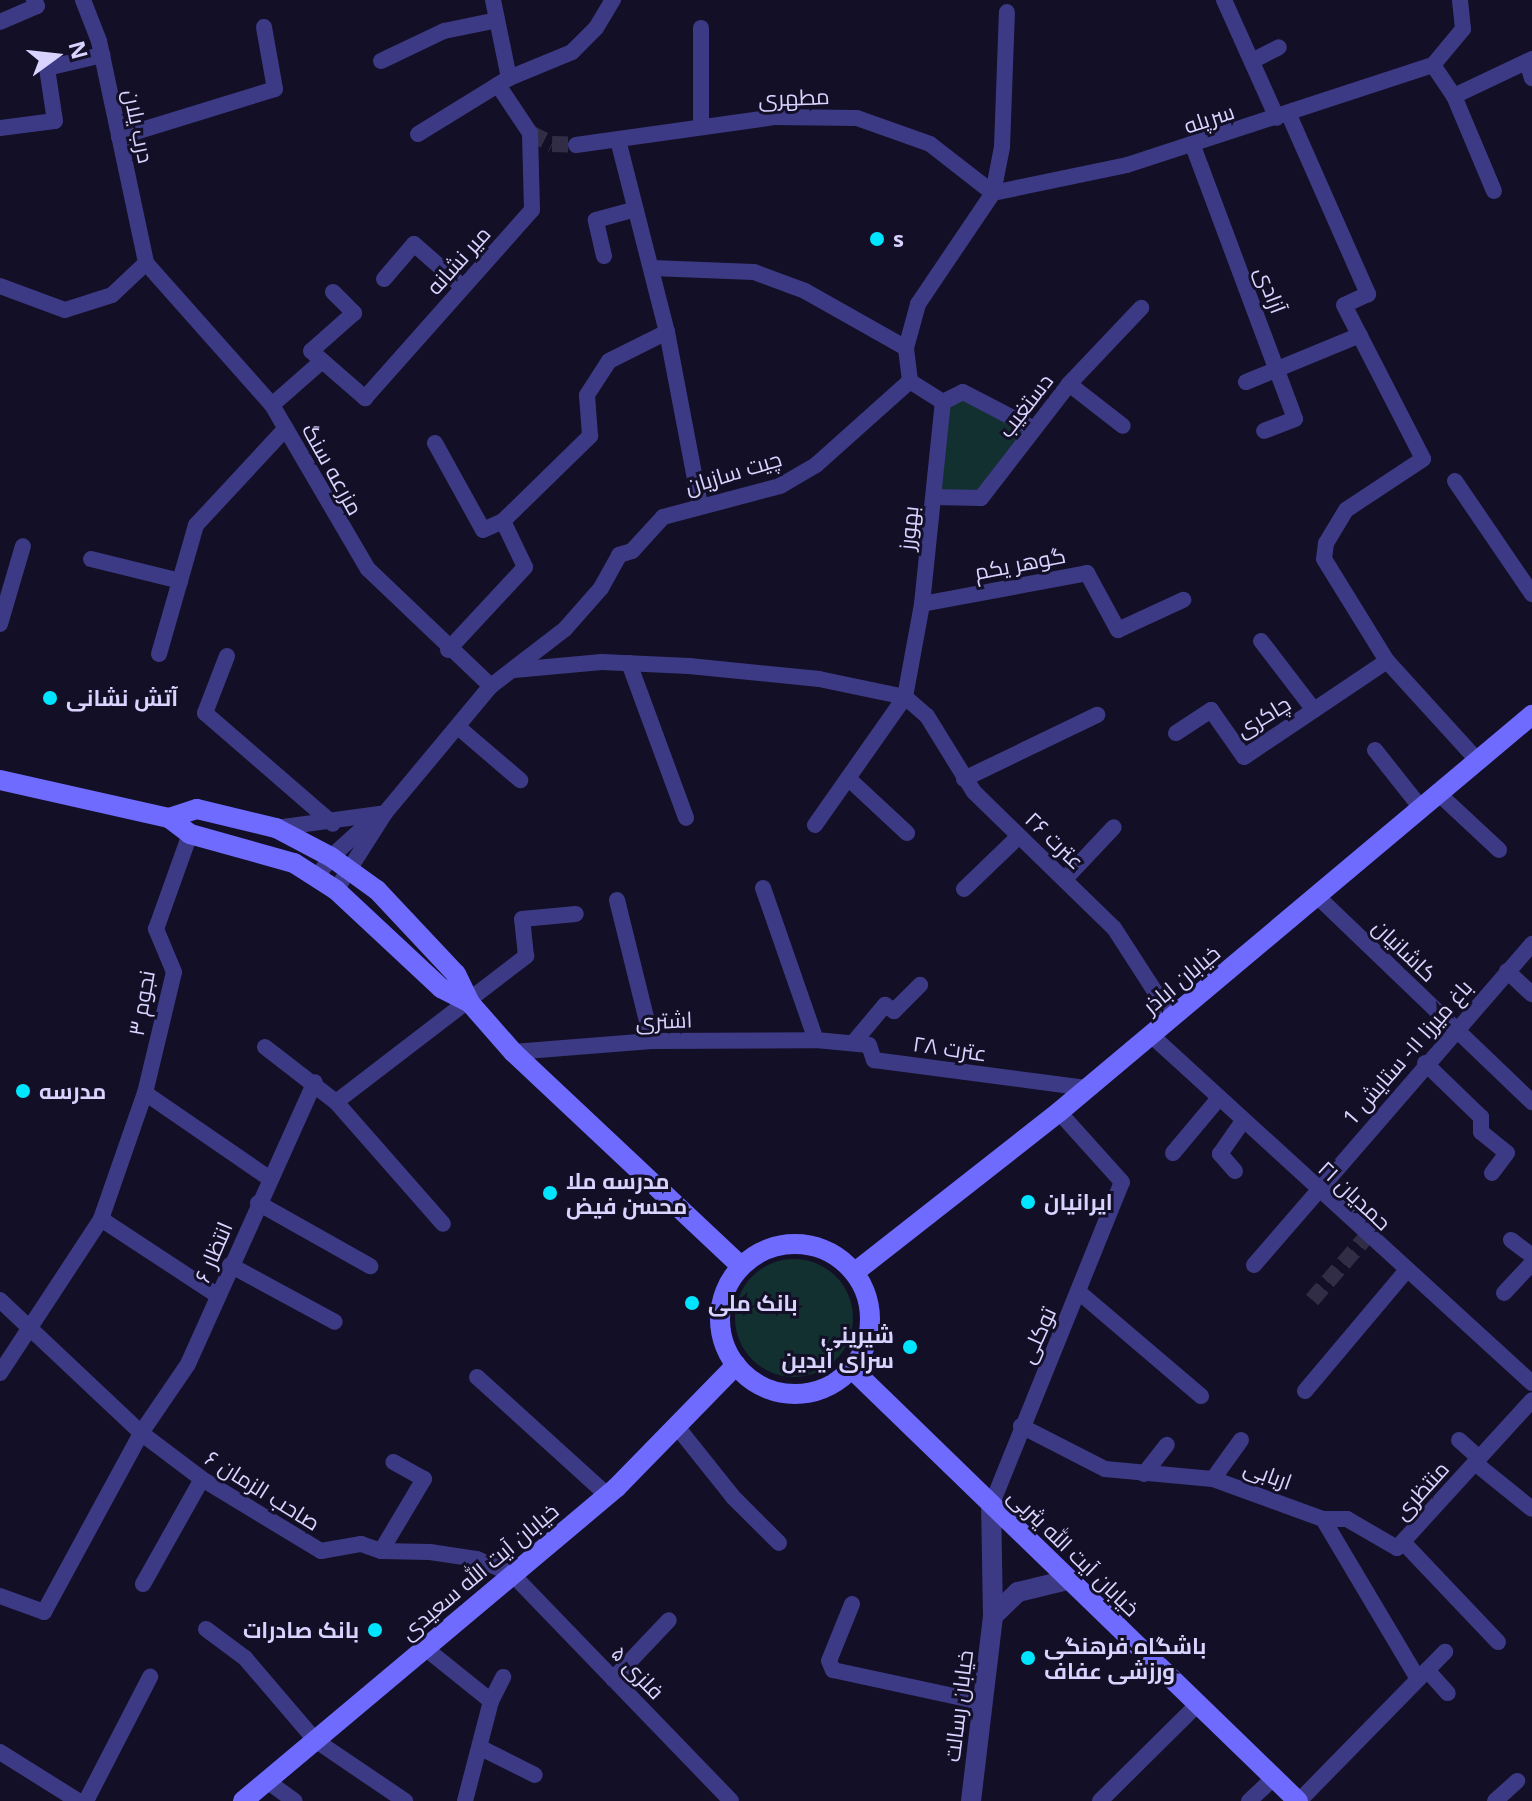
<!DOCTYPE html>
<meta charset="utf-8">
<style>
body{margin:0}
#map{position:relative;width:1532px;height:1801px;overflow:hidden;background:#130f26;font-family:"Noto Sans",Cairo,sans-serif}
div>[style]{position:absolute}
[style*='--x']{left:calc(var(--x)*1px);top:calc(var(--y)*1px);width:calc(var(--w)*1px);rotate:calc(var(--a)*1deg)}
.green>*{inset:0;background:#12302f}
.round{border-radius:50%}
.minor-tunnel>*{height:16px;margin-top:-8px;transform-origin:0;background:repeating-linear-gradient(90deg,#312d47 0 16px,transparent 0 24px)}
.minor>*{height:16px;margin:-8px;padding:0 8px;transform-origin:8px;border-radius:8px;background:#3d3a85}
.tertiary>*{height:20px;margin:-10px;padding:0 10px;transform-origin:10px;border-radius:10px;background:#3d3a85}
.secondary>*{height:20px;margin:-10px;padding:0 10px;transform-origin:10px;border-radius:10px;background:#6f6bff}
.secondary>.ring{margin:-10px;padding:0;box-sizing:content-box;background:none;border:20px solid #6f6bff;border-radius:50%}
.dots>*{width:22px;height:22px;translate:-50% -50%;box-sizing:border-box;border:4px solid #130f26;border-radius:50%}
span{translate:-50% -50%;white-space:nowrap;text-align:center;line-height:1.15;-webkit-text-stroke:6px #130f26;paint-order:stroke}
.street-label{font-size:22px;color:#d9d4ff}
.poi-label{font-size:22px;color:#d9d4ff;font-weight:700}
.left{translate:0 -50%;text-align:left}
.right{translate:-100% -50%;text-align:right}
.north{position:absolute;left:16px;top:16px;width:80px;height:80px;-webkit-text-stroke:6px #130f26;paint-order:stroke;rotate:75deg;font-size:22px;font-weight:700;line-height:32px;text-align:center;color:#d9d4ff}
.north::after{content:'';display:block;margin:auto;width:28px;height:36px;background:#d9d4ff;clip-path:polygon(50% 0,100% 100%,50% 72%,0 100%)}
</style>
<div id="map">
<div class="green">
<i style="clip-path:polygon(963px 392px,1034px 429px,981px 498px,934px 497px,943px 402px)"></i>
<i class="round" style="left:735px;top:1259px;width:118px;height:118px"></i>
</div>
<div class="minor-tunnel">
<i style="--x:530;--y:133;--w:25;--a:27"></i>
<i style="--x:552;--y:144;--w:24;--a:2"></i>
<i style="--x:1312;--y:1300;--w:83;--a:-49.4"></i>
</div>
<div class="minor">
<i style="--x:83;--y:0;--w:44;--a:68.7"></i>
<i style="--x:99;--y:41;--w:227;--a:78"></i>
<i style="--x:146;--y:263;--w:190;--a:48.4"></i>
<i style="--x:272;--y:405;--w:190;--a:59.7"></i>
<i style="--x:368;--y:569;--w:170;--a:43.6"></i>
<i style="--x:493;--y:0;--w:80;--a:78.4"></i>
<i style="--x:1224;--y:0;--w:129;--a:65.8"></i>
<i style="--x:0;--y:22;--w:40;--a:-23.4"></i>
<i style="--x:37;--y:6;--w:7;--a:-117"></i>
<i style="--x:381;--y:61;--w:70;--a:-25.5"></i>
<i style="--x:444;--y:31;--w:54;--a:-11.7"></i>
<i style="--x:1252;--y:61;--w:30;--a:-27"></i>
<i style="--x:1527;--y:62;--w:17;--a:73"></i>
<i style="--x:1433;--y:65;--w:37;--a:56"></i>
<i style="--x:1454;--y:96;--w:86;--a:-25.4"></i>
<i style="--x:1454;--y:96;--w:103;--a:67.2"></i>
<i style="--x:1289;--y:115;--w:196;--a:66.2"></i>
<i style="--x:1368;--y:294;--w:26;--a:155"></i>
<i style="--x:1344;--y:305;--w:173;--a:62.8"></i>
<i style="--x:1423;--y:459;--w:92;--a:146.5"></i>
<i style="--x:1346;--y:510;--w:39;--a:121"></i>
<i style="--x:1326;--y:543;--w:16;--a:97"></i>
<i style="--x:1324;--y:559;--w:120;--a:58.3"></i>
<i style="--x:1387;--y:661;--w:135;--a:47.7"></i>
<i style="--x:701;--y:126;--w:98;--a:-90"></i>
<i style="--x:0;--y:128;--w:55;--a:-7.3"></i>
<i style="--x:55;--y:121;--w:54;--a:-98.6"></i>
<i style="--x:47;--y:68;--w:57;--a:-13.3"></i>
<i style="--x:418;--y:134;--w:107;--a:-31.6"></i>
<i style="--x:509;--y:78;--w:68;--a:-22.4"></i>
<i style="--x:572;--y:52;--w:34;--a:-45"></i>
<i style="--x:596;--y:28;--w:33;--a:-59"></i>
<i style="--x:119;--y:137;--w:163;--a:-17.1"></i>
<i style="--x:275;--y:89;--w:63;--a:-100.1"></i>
<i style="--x:618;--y:140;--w:198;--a:75.7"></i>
<i style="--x:667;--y:332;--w:176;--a:79.2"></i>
<i style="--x:576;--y:145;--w:200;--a:-8"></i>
<i style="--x:774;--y:117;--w:83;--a:0.7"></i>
<i style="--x:857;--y:118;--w:77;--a:19.6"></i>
<i style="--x:930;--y:144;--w:80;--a:37.9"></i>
<i style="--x:1193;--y:146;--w:291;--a:69.5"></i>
<i style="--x:1295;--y:419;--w:33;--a:159"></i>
<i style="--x:993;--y:193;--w:137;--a:-11.8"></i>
<i style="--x:1127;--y:165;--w:322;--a:-18.1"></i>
<i style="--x:1433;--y:65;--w:47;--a:-50.2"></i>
<i style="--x:1463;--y:29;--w:29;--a:-96"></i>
<i style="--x:604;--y:256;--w:37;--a:-103"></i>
<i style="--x:596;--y:220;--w:41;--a:-15.4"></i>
<i style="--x:652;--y:268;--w:102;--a:2.2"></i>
<i style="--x:754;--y:272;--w:54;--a:20.4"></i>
<i style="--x:805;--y:291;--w:116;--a:29.4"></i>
<i style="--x:384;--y:279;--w:46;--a:-49.4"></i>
<i style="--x:414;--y:244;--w:65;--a:41.3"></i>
<i style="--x:0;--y:286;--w:69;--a:20.3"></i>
<i style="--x:65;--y:310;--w:49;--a:-17.7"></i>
<i style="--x:112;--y:295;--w:47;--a:-43.3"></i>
<i style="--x:333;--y:292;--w:30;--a:45"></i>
<i style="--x:354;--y:313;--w:57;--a:138.5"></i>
<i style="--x:311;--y:351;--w:72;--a:41"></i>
<i style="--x:365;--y:398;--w:251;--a:-48.4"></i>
<i style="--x:532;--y:210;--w:77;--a:-91.5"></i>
<i style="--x:530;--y:133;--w:58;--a:-123.7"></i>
<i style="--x:910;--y:381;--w:33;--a:-97"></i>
<i style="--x:906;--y:348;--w:46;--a:-74.7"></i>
<i style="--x:918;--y:304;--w:134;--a:-56"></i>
<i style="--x:993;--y:193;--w:47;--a:-78.9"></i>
<i style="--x:1002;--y:147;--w:135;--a:-87.9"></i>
<i style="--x:1246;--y:382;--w:123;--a:-22.4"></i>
<i style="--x:1069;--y:384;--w:68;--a:37.9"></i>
<i style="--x:943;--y:402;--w:22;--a:-27"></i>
<i style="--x:963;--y:392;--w:80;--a:27.5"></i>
<i style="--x:272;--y:405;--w:67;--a:-41.3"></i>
<i style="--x:435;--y:443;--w:99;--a:61.1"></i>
<i style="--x:483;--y:530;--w:22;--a:-24"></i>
<i style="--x:1455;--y:481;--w:137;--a:55.7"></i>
<i style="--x:934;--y:497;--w:47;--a:1.2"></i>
<i style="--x:981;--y:498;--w:144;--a:-52.3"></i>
<i style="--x:1069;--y:384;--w:105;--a:-46.5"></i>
<i style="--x:91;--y:559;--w:92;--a:13.9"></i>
<i style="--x:922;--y:604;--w:168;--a:-10.6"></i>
<i style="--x:1087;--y:573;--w:65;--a:61.5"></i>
<i style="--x:1118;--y:630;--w:72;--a:-24.8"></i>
<i style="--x:0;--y:624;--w:81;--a:-73.6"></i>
<i style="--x:1261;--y:641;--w:87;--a:52.5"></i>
<i style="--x:448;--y:650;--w:113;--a:-47.1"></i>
<i style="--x:525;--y:567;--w:51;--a:-115.6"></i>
<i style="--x:503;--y:521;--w:122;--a:-44.3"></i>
<i style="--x:590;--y:436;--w:41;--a:-94.2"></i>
<i style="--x:587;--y:395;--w:40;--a:-57.1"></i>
<i style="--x:609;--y:361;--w:65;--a:-26.6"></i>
<i style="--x:159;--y:654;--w:134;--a:-74"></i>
<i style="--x:196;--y:525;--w:132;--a:-47.1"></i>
<i style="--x:227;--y:656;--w:61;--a:111.1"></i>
<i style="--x:205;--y:713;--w:169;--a:40.9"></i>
<i style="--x:629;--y:663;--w:165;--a:69.8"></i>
<i style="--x:514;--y:670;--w:88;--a:-5.2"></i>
<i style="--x:602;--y:662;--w:87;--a:2.6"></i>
<i style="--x:689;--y:666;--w:131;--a:5.7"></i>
<i style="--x:819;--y:679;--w:88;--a:11.8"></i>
<i style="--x:905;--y:697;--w:29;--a:41"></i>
<i style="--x:927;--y:716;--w:89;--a:58.3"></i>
<i style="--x:974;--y:792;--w:195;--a:44.2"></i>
<i style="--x:1114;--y:928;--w:107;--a:57.2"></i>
<i style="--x:458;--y:727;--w:82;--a:40.5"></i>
<i style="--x:1176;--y:733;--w:42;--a:-33.3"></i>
<i style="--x:1211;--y:710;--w:57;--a:54.9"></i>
<i style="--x:1244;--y:757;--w:172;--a:-33.9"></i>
<i style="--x:1375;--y:750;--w:74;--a:51.6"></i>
<i style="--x:964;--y:779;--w:148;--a:-25.7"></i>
<i style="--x:850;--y:780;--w:78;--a:42.9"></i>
<i style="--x:1439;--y:794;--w:82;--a:43"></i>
<i style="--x:815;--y:825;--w:156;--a:-54.9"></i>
<i style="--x:905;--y:697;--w:95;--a:-79.6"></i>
<i style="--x:922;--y:604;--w:203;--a:-84.1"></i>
<i style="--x:943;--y:402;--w:39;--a:-148"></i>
<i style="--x:276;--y:828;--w:110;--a:-7.8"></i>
<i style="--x:317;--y:877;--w:24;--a:-55"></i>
<i style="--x:331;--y:857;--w:57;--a:-42.1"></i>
<i style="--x:1065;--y:879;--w:71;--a:-46.7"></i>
<i style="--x:763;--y:888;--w:161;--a:70.8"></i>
<i style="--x:964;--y:889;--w:76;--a:-43.9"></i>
<i style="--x:336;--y:890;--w:91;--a:-57.5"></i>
<i style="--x:385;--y:813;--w:165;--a:-50.2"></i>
<i style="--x:491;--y:686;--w:93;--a:-37.6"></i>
<i style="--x:565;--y:629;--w:55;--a:-48.7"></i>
<i style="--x:601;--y:588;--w:38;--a:-61"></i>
<i style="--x:619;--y:555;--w:14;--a:-17"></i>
<i style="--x:632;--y:551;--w:46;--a:-47.6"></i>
<i style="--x:663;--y:517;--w:121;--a:-14.8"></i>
<i style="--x:780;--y:486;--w:42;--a:-30.3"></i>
<i style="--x:816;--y:465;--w:126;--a:-41.8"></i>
<i style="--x:1317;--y:896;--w:298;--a:43.8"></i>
<i style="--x:617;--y:900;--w:145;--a:76.1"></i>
<i style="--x:1507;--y:971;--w:34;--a:43"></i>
<i style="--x:1151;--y:1035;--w:516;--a:42.41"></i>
<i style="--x:853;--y:1043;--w:50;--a:-49.9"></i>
<i style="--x:885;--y:1005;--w:11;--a:34"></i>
<i style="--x:894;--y:1011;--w:37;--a:-45"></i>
<i style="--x:265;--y:1047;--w:90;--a:37.8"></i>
<i style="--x:336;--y:1102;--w:240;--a:-37.5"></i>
<i style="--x:526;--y:956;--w:37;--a:-96"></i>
<i style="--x:522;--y:919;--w:54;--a:-5.3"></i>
<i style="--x:513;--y:1052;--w:139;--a:-4.5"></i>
<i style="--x:652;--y:1041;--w:164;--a:-0.3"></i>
<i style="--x:816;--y:1040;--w:53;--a:5.4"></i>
<i style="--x:869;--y:1045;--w:16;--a:72"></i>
<i style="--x:874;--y:1060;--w:216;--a:7.5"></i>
<i style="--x:1425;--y:1063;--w:78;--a:44"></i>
<i style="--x:1481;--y:1117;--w:15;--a:90"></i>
<i style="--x:1481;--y:1132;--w:33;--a:39"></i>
<i style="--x:1507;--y:1153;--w:25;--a:127"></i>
<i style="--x:145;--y:1093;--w:152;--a:34.5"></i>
<i style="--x:336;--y:1102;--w:162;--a:48.7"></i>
<i style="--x:1173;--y:1153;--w:72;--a:-50.1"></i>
<i style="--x:1235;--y:1171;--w:23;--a:-131"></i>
<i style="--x:1220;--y:1154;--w:40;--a:-55.1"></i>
<i style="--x:258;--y:1203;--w:129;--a:29.4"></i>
<i style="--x:101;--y:1219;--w:140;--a:33.3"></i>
<i style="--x:1511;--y:1240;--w:26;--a:37"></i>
<i style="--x:230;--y:1265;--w:119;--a:28.5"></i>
<i style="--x:1254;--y:1265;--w:425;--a:-49.1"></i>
<i style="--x:1080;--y:1293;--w:159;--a:40.4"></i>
<i style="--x:1504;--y:1293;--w:41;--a:-47"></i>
<i style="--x:0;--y:1300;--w:194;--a:43.3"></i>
<i style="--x:141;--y:1433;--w:76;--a:37"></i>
<i style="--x:202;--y:1479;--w:139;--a:31.2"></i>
<i style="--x:321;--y:1551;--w:41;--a:-9.9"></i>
<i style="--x:361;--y:1544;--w:21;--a:19"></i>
<i style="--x:381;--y:1551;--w:49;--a:1.2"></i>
<i style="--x:430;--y:1552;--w:48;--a:8.5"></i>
<i style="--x:477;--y:1559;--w:38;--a:23"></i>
<i style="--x:512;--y:1574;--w:315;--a:46"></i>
<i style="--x:0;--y:1373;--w:184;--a:-56.7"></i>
<i style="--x:101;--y:1219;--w:133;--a:-70.8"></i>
<i style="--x:145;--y:1093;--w:124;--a:-76.5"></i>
<i style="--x:174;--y:972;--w:47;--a:-112.7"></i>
<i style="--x:156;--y:929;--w:101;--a:-70.3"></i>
<i style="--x:477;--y:1377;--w:176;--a:42.2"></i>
<i style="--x:1305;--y:1391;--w:157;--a:-49.9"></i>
<i style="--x:1021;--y:1426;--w:94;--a:27.1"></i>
<i style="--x:1105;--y:1469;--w:108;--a:5.3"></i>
<i style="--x:1213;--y:1479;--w:117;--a:20"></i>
<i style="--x:1323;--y:1519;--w:186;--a:59.3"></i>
<i style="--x:678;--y:1428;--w:88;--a:51.4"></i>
<i style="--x:733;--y:1497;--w:65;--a:45"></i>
<i style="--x:1459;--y:1440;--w:27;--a:42"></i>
<i style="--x:1475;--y:1463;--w:73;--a:38.9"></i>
<i style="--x:1144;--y:1474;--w:37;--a:-52"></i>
<i style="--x:1213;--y:1479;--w:48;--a:-54.3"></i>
<i style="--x:991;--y:1506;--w:349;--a:-68"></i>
<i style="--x:1122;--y:1182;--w:94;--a:-132"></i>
<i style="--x:1323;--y:1519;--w:24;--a:0"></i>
<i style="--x:1347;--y:1519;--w:58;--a:30.1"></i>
<i style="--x:1397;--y:1548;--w:200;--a:-47.6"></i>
<i style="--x:1403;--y:1542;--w:138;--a:46.5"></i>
<i style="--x:381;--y:1551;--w:84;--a:-59.2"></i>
<i style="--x:424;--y:1479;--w:35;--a:-151"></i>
<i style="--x:143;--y:1584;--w:120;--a:-60.7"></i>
<i style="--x:0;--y:1596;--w:47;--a:20"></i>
<i style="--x:44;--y:1612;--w:204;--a:-61.5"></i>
<i style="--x:141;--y:1433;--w:83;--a:-55.7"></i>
<i style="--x:188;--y:1364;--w:309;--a:-65.8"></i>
<i style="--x:852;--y:1604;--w:61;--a:112"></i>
<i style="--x:829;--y:1661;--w:10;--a:66"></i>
<i style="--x:833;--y:1670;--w:151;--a:12.2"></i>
<i style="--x:206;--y:1629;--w:49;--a:36.6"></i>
<i style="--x:245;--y:1658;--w:108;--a:49.5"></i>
<i style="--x:315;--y:1740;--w:109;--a:34.1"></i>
<i style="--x:425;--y:1648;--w:85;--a:38.8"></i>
<i style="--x:1427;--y:1670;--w:31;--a:48"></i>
<i style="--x:613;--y:1679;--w:81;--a:-46.5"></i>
<i style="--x:481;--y:1748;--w:60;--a:26.6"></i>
<i style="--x:0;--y:1752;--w:92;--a:32.1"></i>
<i style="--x:267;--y:1781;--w:34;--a:36"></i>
<i style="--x:86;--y:1801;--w:140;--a:-62.7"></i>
<i style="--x:465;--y:1801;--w:103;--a:-75.4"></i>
<i style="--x:491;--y:1701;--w:27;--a:-63"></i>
<i style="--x:1100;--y:1801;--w:138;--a:-44.7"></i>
<i style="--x:1249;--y:1801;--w:34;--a:-43"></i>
<i style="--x:1299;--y:1801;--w:209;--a:-45.6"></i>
<i style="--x:1495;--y:1801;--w:30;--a:-42"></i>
</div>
<div class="tertiary">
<i style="--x:993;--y:1616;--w:35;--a:-44"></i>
<i style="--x:1018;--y:1592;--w:51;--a:-13.5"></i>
<i style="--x:971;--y:1801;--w:186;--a:-83.2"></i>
<i style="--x:993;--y:1616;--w:110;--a:-91"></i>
</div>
<div class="secondary">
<i style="--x:0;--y:780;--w:173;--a:12.7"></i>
<i style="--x:169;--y:818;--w:26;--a:37"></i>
<i style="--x:190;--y:834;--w:108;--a:15.6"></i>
<i style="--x:294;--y:863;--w:50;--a:32.7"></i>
<i style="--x:336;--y:890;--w:144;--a:43"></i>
<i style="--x:441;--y:988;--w:33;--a:27"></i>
<i style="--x:169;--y:818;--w:29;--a:-18"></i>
<i style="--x:197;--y:809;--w:81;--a:13.5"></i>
<i style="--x:276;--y:828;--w:62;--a:27.8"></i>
<i style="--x:331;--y:857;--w:57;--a:35.7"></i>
<i style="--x:377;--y:890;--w:115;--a:46.8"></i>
<i style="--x:456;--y:974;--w:32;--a:64"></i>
<i style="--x:470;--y:1003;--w:65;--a:48.7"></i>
<i style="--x:513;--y:1052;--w:313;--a:43.2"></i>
<i class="ring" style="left:720px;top:1244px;width:130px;height:130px"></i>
<i style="--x:855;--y:1272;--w:259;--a:-38.1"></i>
<i style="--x:1059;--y:1112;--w:618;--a:-40.01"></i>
<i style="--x:852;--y:1369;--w:621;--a:44.09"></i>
<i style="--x:243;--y:1801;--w:487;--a:-40"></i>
<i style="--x:616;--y:1488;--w:172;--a:-45.7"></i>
</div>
<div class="dots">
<i style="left:877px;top:239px;background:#00e5ff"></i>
<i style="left:50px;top:698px;background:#00e5ff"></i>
<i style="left:23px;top:1091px;background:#00e5ff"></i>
<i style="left:550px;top:1193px;background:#00e5ff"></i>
<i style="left:1028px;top:1202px;background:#00e5ff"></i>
<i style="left:692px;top:1303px;background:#00e5ff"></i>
<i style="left:910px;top:1347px;background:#00e5ff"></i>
<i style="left:375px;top:1630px;background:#00e5ff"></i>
<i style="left:1028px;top:1658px;background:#00e5ff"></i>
</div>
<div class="street-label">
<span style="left:794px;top:97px;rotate:-2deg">مطهری</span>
<span style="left:1209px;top:118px;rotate:-18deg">سرپله</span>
<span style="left:139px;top:126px;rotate:78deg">درب یلان</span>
<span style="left:458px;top:260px;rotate:-48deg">میر نشانه</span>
<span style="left:1271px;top:290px;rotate:69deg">آزادی</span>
<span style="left:1025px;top:405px;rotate:-52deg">دستغیب</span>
<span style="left:333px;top:469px;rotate:61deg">مزرعه سنگ</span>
<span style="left:733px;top:472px;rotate:-17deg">چیت سازیان</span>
<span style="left:908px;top:528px;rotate:-84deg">بهورز</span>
<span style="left:1020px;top:563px;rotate:-11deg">گوهر یکم</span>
<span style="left:1263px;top:716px;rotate:-31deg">چاکری</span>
<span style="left:1055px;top:840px;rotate:44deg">عترت ۲۶</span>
<span style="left:1405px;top:950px;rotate:44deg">کاشانیان</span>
<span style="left:1181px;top:979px;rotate:-40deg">خیابان اباذر</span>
<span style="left:141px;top:1003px;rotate:-80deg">نجوم ۳</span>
<span style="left:664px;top:1020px;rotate:-2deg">اشتری</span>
<span style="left:950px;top:1048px;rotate:8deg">عترت ۲۸</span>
<span style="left:1407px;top:1052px;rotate:-49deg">باغ میرزا ۱۱- ستایش 1</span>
<span style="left:1355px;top:1195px;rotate:43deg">حمدیان ۲۱</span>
<span style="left:213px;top:1252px;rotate:-67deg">انتظار ۶</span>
<span style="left:1037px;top:1335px;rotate:-66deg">توکلی</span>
<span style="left:1268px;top:1474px;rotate:20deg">اربابی</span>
<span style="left:263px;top:1490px;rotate:32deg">صاحب الزمان ۶</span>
<span style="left:1421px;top:1490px;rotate:-48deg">منتظری</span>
<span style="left:1074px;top:1552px;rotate:44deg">خیابان آیت الله یثربی</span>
<span style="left:479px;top:1571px;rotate:-40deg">خیابان آیت الله سعیدی</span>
<span style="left:638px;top:1672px;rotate:46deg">فلزی ۵</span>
<span style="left:958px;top:1706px;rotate:-83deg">خیابان رسالت</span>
</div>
<div class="poi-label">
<span class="left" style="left:893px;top:239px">s</span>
<span class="left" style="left:66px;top:698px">آتش نشانی</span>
<span class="left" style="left:39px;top:1091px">مدرسه</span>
<span class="left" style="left:566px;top:1193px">مدرسه ملا<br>محسن فیض</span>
<span class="left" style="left:1044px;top:1202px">ایرانیان</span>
<span class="left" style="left:708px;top:1303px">بانک ملی</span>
<span class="right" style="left:894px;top:1347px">شیرینی<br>سرای آیدین</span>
<span class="right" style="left:359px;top:1630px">بانک صادرات</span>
<span class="left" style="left:1044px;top:1658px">باشگاه فرهنگی<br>ورزشی عفاف</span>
</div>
<div class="north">N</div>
</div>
